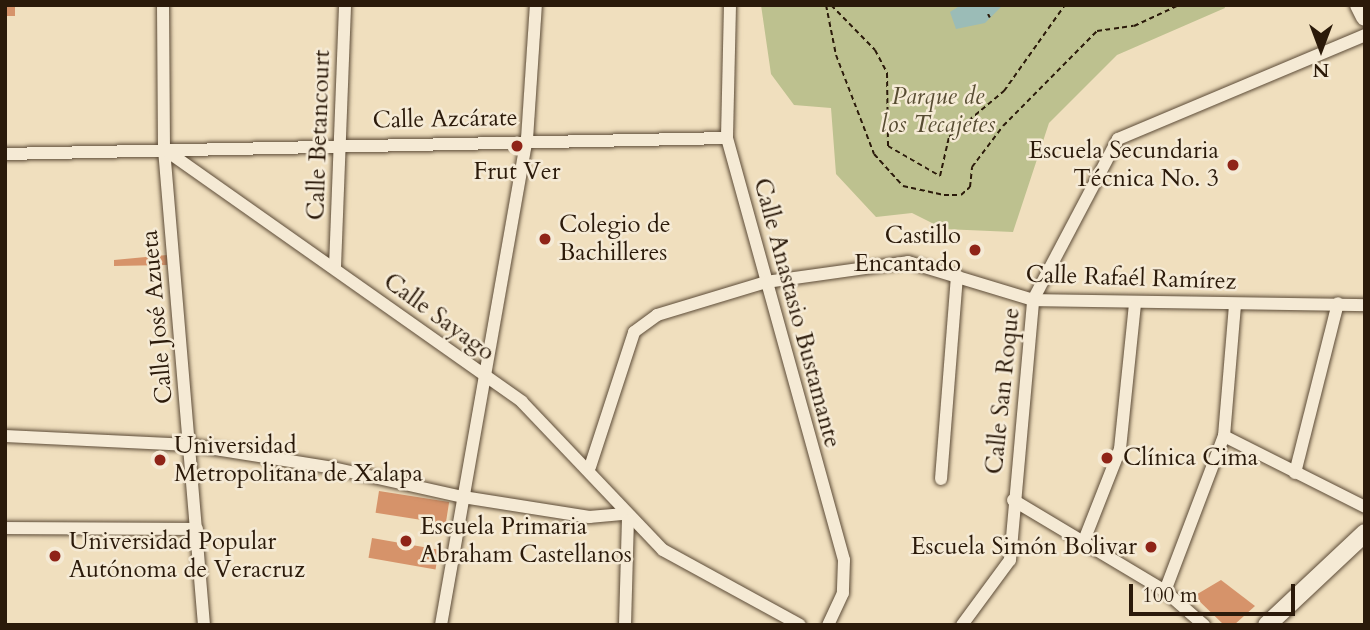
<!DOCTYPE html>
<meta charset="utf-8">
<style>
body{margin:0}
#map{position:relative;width:1370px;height:630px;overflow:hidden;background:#f0dfbe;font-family:Cardo,serif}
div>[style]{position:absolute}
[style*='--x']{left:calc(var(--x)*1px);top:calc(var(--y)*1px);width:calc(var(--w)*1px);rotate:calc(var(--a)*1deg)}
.green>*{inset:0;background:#bdc18f}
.water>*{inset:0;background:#9bbcb7}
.building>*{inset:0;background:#d6936a;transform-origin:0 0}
.path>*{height:2px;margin-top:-1px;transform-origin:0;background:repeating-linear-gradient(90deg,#2b1a0a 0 5px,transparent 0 8.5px)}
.roads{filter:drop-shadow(0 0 2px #5c4b37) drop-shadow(0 0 2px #5c4b37)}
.street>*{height:12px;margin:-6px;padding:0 6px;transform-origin:6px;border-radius:6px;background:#f5ead5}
.secondary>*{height:18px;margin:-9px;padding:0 9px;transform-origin:9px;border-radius:9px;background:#f5ead5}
.dots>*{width:19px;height:19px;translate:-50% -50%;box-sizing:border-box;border:4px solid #f5ead5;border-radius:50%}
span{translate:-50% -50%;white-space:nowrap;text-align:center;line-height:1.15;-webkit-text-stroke:5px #f5ead5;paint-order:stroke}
.park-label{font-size:24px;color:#574c32;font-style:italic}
.street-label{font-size:24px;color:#2b1a0a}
.poi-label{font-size:24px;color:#2b1a0a}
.right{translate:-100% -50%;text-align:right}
.left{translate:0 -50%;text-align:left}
.frame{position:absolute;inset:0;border:7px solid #2b1a0a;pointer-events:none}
.north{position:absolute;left:1286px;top:14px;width:70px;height:70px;-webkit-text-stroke:5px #f5ead5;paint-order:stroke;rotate:180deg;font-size:19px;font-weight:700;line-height:28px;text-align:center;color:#2b1a0a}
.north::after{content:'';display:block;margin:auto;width:24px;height:32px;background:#2b1a0a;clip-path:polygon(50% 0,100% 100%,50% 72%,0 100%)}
.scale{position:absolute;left:1129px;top:584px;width:166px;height:32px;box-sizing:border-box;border:4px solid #2b1a0a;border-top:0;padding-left:9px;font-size:21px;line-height:24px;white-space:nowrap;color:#2b1a0a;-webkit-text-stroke:5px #f5ead5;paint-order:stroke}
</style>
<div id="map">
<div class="green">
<i style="clip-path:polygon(761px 5px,1224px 5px,1225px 8px,1117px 55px,1049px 123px,1013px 232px,944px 229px,912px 213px,876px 217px,836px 174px,831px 108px,794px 105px,771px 74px)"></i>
</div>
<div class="water">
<i style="clip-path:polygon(961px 5px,1003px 5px,985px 23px,956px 29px,950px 12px)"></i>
</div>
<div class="building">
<i style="left:5px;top:6px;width:10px;height:10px"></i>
<i style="clip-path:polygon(167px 255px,167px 265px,114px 266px,114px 260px)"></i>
<i style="left:379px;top:491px;width:71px;height:22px;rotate:9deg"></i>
<i style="left:372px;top:538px;width:68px;height:20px;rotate:10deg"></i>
<i style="clip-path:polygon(1221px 580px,1255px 606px,1234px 625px,1224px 625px,1194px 596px)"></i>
</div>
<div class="path">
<i style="--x:826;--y:5;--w:51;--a:78.7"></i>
<i style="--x:836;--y:55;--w:106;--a:69"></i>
<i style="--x:874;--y:154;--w:43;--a:47.8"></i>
<i style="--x:903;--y:186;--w:42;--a:12.4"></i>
<i style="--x:944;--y:195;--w:17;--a:0"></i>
<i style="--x:961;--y:195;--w:12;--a:-42"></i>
<i style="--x:970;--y:187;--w:20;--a:-84"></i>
<i style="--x:972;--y:167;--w:51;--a:-52.9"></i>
<i style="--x:1003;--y:126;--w:134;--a:-45.3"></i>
<i style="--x:1097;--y:31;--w:37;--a:-8"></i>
<i style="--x:1134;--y:26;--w:50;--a:-25"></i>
<i style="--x:831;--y:5;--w:63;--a:45.6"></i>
<i style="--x:875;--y:50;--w:26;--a:62"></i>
<i style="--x:887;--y:73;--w:73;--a:89.2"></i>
<i style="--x:888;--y:146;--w:60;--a:30"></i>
<i style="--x:940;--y:176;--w:40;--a:-77"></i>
<i style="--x:949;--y:137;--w:72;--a:-39.9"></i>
<i style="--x:1004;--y:91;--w:105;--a:-54.7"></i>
<i style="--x:988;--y:14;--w:4;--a:63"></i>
</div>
<div class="roads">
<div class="street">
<i style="--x:163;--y:5;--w:144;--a:89.6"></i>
<i style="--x:164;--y:149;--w:478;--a:85.2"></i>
<i style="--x:730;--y:5;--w:133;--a:91.3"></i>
<i style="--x:727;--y:138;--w:438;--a:74.5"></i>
<i style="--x:844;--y:560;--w:33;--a:92"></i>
<i style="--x:843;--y:593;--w:35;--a:115"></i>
<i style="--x:164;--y:149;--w:438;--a:35.2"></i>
<i style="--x:522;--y:402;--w:204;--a:46.4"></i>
<i style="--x:663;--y:550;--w:156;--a:28.7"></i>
<i style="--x:5;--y:154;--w:722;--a:-1.27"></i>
<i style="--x:335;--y:267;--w:262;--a:-87.8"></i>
<i style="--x:5;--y:436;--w:185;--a:2.8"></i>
<i style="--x:190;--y:445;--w:145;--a:9.1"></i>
<i style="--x:333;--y:468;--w:133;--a:12.6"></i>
<i style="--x:463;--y:497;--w:128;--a:9"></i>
<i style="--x:589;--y:517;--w:33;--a:-5"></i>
<i style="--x:1224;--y:436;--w:158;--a:26.7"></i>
<i style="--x:590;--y:467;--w:142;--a:-71.9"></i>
<i style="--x:634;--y:332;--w:29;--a:-36"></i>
<i style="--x:657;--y:315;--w:114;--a:-16.8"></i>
<i style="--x:766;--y:282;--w:143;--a:-8"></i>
<i style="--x:908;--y:262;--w:131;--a:16.9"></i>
<i style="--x:1033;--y:300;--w:332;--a:0.9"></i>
<i style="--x:1295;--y:473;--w:175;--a:-75.8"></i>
<i style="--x:941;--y:479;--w:204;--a:-85.5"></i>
<i style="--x:1013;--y:500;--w:177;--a:30.9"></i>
<i style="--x:1165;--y:591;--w:52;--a:41.1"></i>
<i style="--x:5;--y:528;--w:192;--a:0.3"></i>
<i style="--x:1083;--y:543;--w:101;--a:-68.5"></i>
<i style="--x:1120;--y:449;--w:146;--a:-84.1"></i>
<i style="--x:1165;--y:591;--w:166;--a:-69.2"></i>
<i style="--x:1224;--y:436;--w:132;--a:-85.2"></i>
<i style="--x:441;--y:625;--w:494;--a:-80"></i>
<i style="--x:527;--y:139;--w:134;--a:-86.2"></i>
<i style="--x:625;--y:625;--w:105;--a:-88.4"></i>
<i style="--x:962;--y:625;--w:81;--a:-53.6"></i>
<i style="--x:1010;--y:560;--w:261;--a:-84.9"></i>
<i style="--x:1033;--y:300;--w:182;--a:-62.2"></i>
<i style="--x:1118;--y:139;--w:268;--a:-22.8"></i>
</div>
<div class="secondary">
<i style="--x:1359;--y:5;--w:13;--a:63"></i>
<i style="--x:1267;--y:625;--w:134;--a:-43.2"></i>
</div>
</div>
<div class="dots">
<i style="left:517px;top:146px;background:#8f2418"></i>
<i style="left:1233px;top:165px;background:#8f2418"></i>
<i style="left:545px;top:239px;background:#8f2418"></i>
<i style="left:975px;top:250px;background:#8f2418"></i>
<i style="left:1107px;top:458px;background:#8f2418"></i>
<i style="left:160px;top:460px;background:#8f2418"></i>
<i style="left:406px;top:541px;background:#8f2418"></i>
<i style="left:1151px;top:547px;background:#8f2418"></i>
<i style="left:55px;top:556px;background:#8f2418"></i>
</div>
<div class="park-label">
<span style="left:938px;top:111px">Parque de<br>los Tecajetes</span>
</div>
<div class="street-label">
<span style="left:445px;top:119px;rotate:-1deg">Calle Azcárate</span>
<span style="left:319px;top:135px;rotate:-88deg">Calle Betancourt</span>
<span style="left:1131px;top:278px;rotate:2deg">Calle Rafaél Ramírez</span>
<span style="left:797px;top:313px;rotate:75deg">Calle Anastasio Bustamante</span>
<span style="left:157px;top:317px;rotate:-95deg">Calle José Azueta</span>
<span style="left:439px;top:317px;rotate:36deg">Calle Sayago</span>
<span style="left:1003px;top:391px;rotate:-84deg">Calle San Roque</span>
</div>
<div class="poi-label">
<span class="right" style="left:1219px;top:165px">Escuela Secundaria<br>Técnica No. 3</span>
<span style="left:517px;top:172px">Frut Ver</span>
<span class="left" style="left:559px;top:239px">Colegio de<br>Bachilleres</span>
<span class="right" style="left:961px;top:250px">Castillo<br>Encantado</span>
<span class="left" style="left:174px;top:460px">Universidad<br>Metropolitana de Xalapa</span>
<span class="left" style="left:1123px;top:458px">Clínica Cima</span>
<span class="left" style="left:420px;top:541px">Escuela Primaria<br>Abraham Castellanos</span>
<span class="left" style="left:69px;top:556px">Universidad Popular<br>Autónoma de Veracruz</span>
<span class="right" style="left:1137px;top:547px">Escuela Simón Bolivar</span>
</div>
<div class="frame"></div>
<div class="north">N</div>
<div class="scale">100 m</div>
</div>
